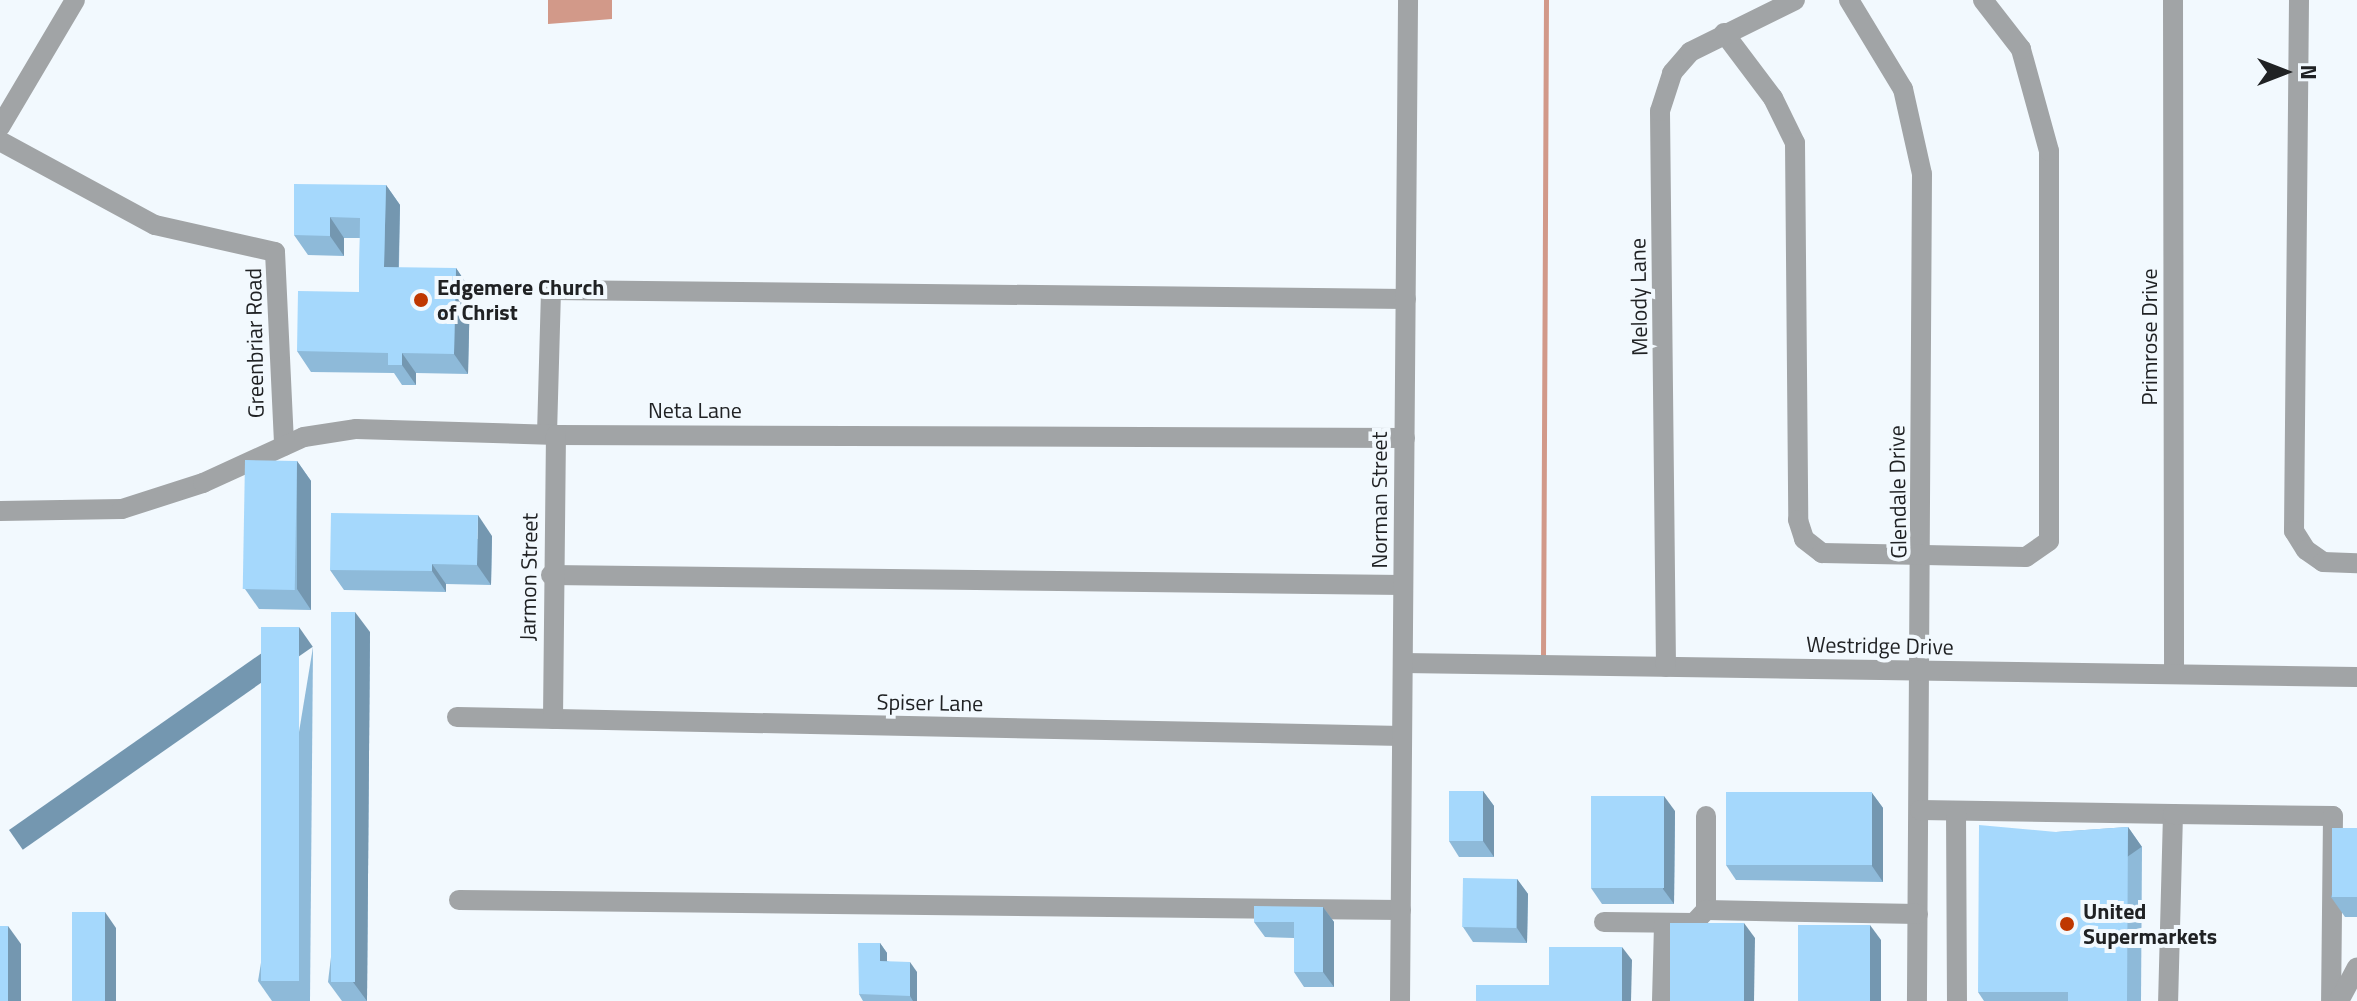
<!DOCTYPE html>
<style>
body{margin:0}
#map{position:relative;width:2357px;height:1001px;overflow:hidden;background:#f2f9fe;font-family:"Titillium Web",sans-serif}
div>[style]{position:absolute}
[style*='--x']{left:calc(var(--x)*1px);top:calc(var(--y)*1px);width:calc(var(--w)*1px);rotate:calc(var(--a)*1deg)}
.water>*{inset:0;background:#d29989}
.stream>*{height:5px;margin:-2.5px;padding:0 2.5px;transform-origin:2.5px;border-radius:2.5px;background:#d29989}
.minor>*{height:20px;margin:-10px;padding:0 10px;transform-origin:10px;border-radius:10px;background:#a1a4a6}
.wall>*{inset:0;background:#8ebad9}
.shaded-wall>*{inset:0;background:#7497b0;transform-origin:0 0}
.building>*{inset:0;background:#a5d8fc;transform-origin:0 0}
.dots>*{width:22px;height:22px;translate:-50% -50%;box-sizing:border-box;border:4px solid #f2f9fe;border-radius:50%}
span{translate:-50% -50%;white-space:nowrap;text-align:center;line-height:1.15;-webkit-text-stroke:8px #f2f9fe;paint-order:stroke}
.poi-label{font-size:22px;color:#202224;font-weight:700}
.left{translate:0 -50%;text-align:left}
.street-label{font-size:22px;color:#202224}
.north{position:absolute;left:2245px;top:32px;width:80px;height:80px;-webkit-text-stroke:6px #f2f9fe;paint-order:stroke;rotate:90deg;font-size:22px;font-weight:700;line-height:32px;text-align:center;color:#202224}
.north::after{content:'';display:block;margin:auto;width:28px;height:36px;background:#202224;clip-path:polygon(50% 0,100% 100%,50% 72%,0 100%)}
</style>
<div id="map">
<div class="water">
<i style="clip-path:polygon(548px 0,612px 0,612px 19px,548px 24px)"></i>
</div>
<div class="stream">
<i style="--x:1543;--y:660;--w:660;--a:-89.74"></i>
</div>
<div class="minor">
<i style="--x:1849;--y:0;--w:104;--a:58.8"></i>
<i style="--x:1903;--y:89;--w:87;--a:77.4"></i>
<i style="--x:1922;--y:174;--w:827;--a:90.35"></i>
<i style="--x:2173;--y:0;--w:674;--a:89.91"></i>
<i style="--x:2299;--y:0;--w:531;--a:90.54"></i>
<i style="--x:2294;--y:531;--w:22;--a:58"></i>
<i style="--x:2306;--y:550;--w:21;--a:35"></i>
<i style="--x:2323;--y:562;--w:34;--a:2"></i>
<i style="--x:1724;--y:33;--w:81;--a:53"></i>
<i style="--x:1773;--y:98;--w:50;--a:63.9"></i>
<i style="--x:1795;--y:143;--w:377;--a:89.5"></i>
<i style="--x:1798;--y:520;--w:20;--a:72"></i>
<i style="--x:1804;--y:539;--w:23;--a:38"></i>
<i style="--x:1822;--y:553;--w:204;--a:1.1"></i>
<i style="--x:2026;--y:557;--w:28;--a:-35"></i>
<i style="--x:2049;--y:541;--w:390;--a:-90"></i>
<i style="--x:2049;--y:151;--w:106;--a:-105.4"></i>
<i style="--x:2021;--y:49;--w:62;--a:-127.8"></i>
<i style="--x:0;--y:127;--w:147;--a:-59.4"></i>
<i style="--x:0;--y:141;--w:176;--a:28.5"></i>
<i style="--x:155;--y:225;--w:123;--a:12.7"></i>
<i style="--x:275;--y:252;--w:194;--a:87.3"></i>
<i style="--x:547;--y:434;--w:144;--a:-88.4"></i>
<i style="--x:551;--y:290;--w:855;--a:0.6"></i>
<i style="--x:0;--y:511;--w:122;--a:-0.9"></i>
<i style="--x:122;--y:509;--w:85;--a:-17.8"></i>
<i style="--x:203;--y:483;--w:111;--a:-24.5"></i>
<i style="--x:304;--y:437;--w:53;--a:-8.7"></i>
<i style="--x:356;--y:429;--w:200;--a:1.7"></i>
<i style="--x:556;--y:435;--w:849;--a:0.2"></i>
<i style="--x:551;--y:575;--w:852;--a:0.67"></i>
<i style="--x:1403;--y:663;--w:954;--a:0.84"></i>
<i style="--x:1666;--y:667;--w:556;--a:-90.62"></i>
<i style="--x:1660;--y:111;--w:40;--a:-72"></i>
<i style="--x:1672;--y:73;--w:28;--a:-49"></i>
<i style="--x:1690;--y:52;--w:117;--a:-26.3"></i>
<i style="--x:457;--y:717;--w:945;--a:1.15"></i>
<i style="--x:553;--y:719;--w:284;--a:-89.4"></i>
<i style="--x:1920;--y:810;--w:253;--a:0.9"></i>
<i style="--x:2173;--y:814;--w:187;--a:91.5"></i>
<i style="--x:1956;--y:811;--w:190;--a:89.7"></i>
<i style="--x:2173;--y:814;--w:160;--a:0.7"></i>
<i style="--x:2333;--y:816;--w:185;--a:90.6"></i>
<i style="--x:1706;--y:816;--w:94;--a:90"></i>
<i style="--x:459;--y:900;--w:942;--a:0.61"></i>
<i style="--x:1604;--y:922;--w:90;--a:0.6"></i>
<i style="--x:1694;--y:923;--w:18;--a:-47"></i>
<i style="--x:1706;--y:910;--w:212;--a:1.1"></i>
<i style="--x:1400;--y:1001;--w:1001;--a:-89.54"></i>
<i style="--x:1662;--y:1001;--w:78;--a:-88.5"></i>
<i style="--x:2339;--y:1001;--w:38;--a:-62"></i>
</div>
<div class="wall">
<i style="clip-path:polygon(386px 185px,400px 205px,399px 268px,456px 268px,470px 289px,468px 374px,416px 373px,416px 385px,402px 385px,394px 373px,311px 372px,297px 351px,359px 292px,360px 238px,344px 238px,344px 256px,308px 255px,294px 235px)"></i>
<i style="clip-path:polygon(297px 461px,311px 481px,311px 610px,259px 609px,245px 589px)"></i>
<i style="clip-path:polygon(492px 536px,491px 585px,446px 584px,446px 592px,344px 590px,330px 570px)"></i>
<i style="clip-path:polygon(370px 632px,367px 1001px,342px 1001px,328px 982px)"></i>
<i style="clip-path:polygon(313px 647px,310px 1001px,272px 1001px,258px 981px)"></i>
<i style="clip-path:polygon(1483px 791px,1494px 806px,1494px 857px,1459px 857px,1449px 841px)"></i>
<i style="clip-path:polygon(1872px 793px,1883px 808px,1883px 882px,1736px 880px,1726px 865px)"></i>
<i style="clip-path:polygon(1675px 811px,1674px 904px,1602px 904px,1591px 888px)"></i>
<i style="clip-path:polygon(2128px 827px,2142px 847px,2141px 1001px,1984px 1001px,1978px 992px,2056px 832px)"></i>
<i style="clip-path:polygon(2357px 828px,2357px 917px,2345px 917px,2331px 897px)"></i>
<i style="clip-path:polygon(1517px 879px,1528px 894px,1527px 943px,1473px 942px,1463px 927px)"></i>
<i style="clip-path:polygon(1323px 907px,1334px 922px,1334px 987px,1304px 987px,1294px 972px,1294px 938px,1265px 937px,1254px 922px)"></i>
<i style="clip-path:polygon(880px 943px,887px 953px,887px 961px,917px 972px,917px 1001px,863px 1001px,859px 994px)"></i>
</div>
<div class="shaded-wall">
<i style="clip-path:polygon(386px 185px,400px 205px,398px 288px,384px 267px)"></i>
<i style="clip-path:polygon(330px 217px,344px 238px,344px 256px,330px 236px)"></i>
<i style="clip-path:polygon(456px 268px,470px 289px,468px 374px,454px 354px)"></i>
<i style="clip-path:polygon(402px 353px,416px 373px,416px 385px,402px 365px)"></i>
<i style="clip-path:polygon(297px 461px,311px 481px,311px 610px,297px 589px)"></i>
<i style="clip-path:polygon(478px 515px,492px 536px,491px 585px,477px 565px)"></i>
<i style="clip-path:polygon(432px 564px,446px 584px,446px 592px,432px 571px)"></i>
<i style="clip-path:polygon(355px 612px,370px 632px,367px 1001px,353px 982px)"></i>
<i style="left:299px;top:627px;width:24px;height:354px;rotate:55deg"></i>
<i style="clip-path:polygon(1483px 791px,1494px 806px,1494px 857px,1483px 841px)"></i>
<i style="clip-path:polygon(1872px 793px,1883px 808px,1883px 882px,1872px 866px)"></i>
<i style="clip-path:polygon(1664px 796px,1675px 811px,1674px 904px,1663px 889px)"></i>
<i style="left:2128px;top:827px;width:24px;height:174px;rotate:55deg"></i>
<i style="clip-path:polygon(1517px 879px,1528px 894px,1527px 943px,1517px 928px)"></i>
<i style="clip-path:polygon(1323px 907px,1334px 922px,1334px 987px,1323px 972px)"></i>
<i style="clip-path:polygon(105px 912px,116px 928px,116px 1001px,105px 1001px)"></i>
<i style="clip-path:polygon(1744px 923px,1755px 938px,1754px 1001px,1743px 1001px)"></i>
<i style="clip-path:polygon(1870px 925px,1881px 940px,1881px 1001px,1870px 1001px)"></i>
<i style="clip-path:polygon(8px 926px,21px 944px,21px 1001px,8px 1001px)"></i>
<i style="clip-path:polygon(880px 943px,887px 953px,887px 971px,880px 961px)"></i>
<i style="clip-path:polygon(1622px 947px,1632px 960px,1631px 1001px,1622px 1001px)"></i>
<i style="clip-path:polygon(910px 962px,917px 972px,917px 1001px,913px 1001px,910px 996px)"></i>
</div>
<div class="building">
<i style="clip-path:polygon(294px 184px,386px 185px,384px 267px,456px 268px,454px 354px,402px 353px,402px 365px,388px 365px,388px 353px,297px 351px,298px 291px,359px 292px,360px 218px,330px 217px,330px 236px,294px 235px)"></i>
<i style="left:245px;top:460px;width:52px;height:129px;rotate:1deg"></i>
<i style="clip-path:polygon(331px 513px,478px 515px,477px 565px,432px 564px,432px 571px,330px 570px)"></i>
<i style="left:331px;top:612px;width:24px;height:370px"></i>
<i style="left:261px;top:627px;width:38px;height:354px"></i>
<i style="left:1449px;top:791px;width:34px;height:50px"></i>
<i style="left:1726px;top:792px;width:146px;height:73px"></i>
<i style="left:1591px;top:796px;width:73px;height:92px"></i>
<i style="clip-path:polygon(1979px 825px,2056px 832px,2128px 827px,2127px 1001px,2068px 1001px,2068px 992px,1978px 992px)"></i>
<i style="left:2332px;top:828px;width:25px;height:69px"></i>
<i style="left:1463px;top:878px;width:54px;height:49px;rotate:1deg"></i>
<i style="clip-path:polygon(1254px 906px,1323px 907px,1323px 972px,1294px 972px,1294px 922px,1254px 922px)"></i>
<i style="left:72px;top:912px;width:33px;height:89px"></i>
<i style="left:1670px;top:923px;width:74px;height:78px"></i>
<i style="left:1798px;top:925px;width:72px;height:76px"></i>
<i style="left:0;top:926px;width:8px;height:75px"></i>
<i style="clip-path:polygon(858px 943px,880px 943px,880px 961px,910px 962px,910px 996px,859px 994px)"></i>
<i style="clip-path:polygon(1549px 947px,1622px 947px,1622px 1001px,1476px 1001px,1476px 985px,1549px 985px)"></i>
</div>
<div class="dots">
<i style="left:421px;top:300px;background:#bf3801"></i>
<i style="left:2067px;top:924px;background:#bf3801"></i>
</div>
<div class="poi-label">
<span class="left" style="left:437px;top:300px">Edgemere Church<br>of Christ</span>
<span class="left" style="left:2083px;top:924px">United<br>Supermarkets</span>
</div>
<div class="street-label">
<span style="left:1639px;top:297px;rotate:-91deg">Melody Lane</span>
<span style="left:2150px;top:337px;rotate:-90deg">Primrose Drive</span>
<span style="left:255px;top:343px;rotate:-91deg">Greenbriar Road</span>
<span style="left:695px;top:411px">Neta Lane</span>
<span style="left:1898px;top:492px;rotate:-91deg">Glendale Drive</span>
<span style="left:1380px;top:500px;rotate:-90deg">Norman Street</span>
<span style="left:529px;top:577px;rotate:-89deg">Jarmon Street</span>
<span style="left:1880px;top:646px;rotate:1deg">Westridge Drive</span>
<span style="left:930px;top:703px;rotate:1deg">Spiser Lane</span>
</div>
<div class="north">N</div>
</div>
